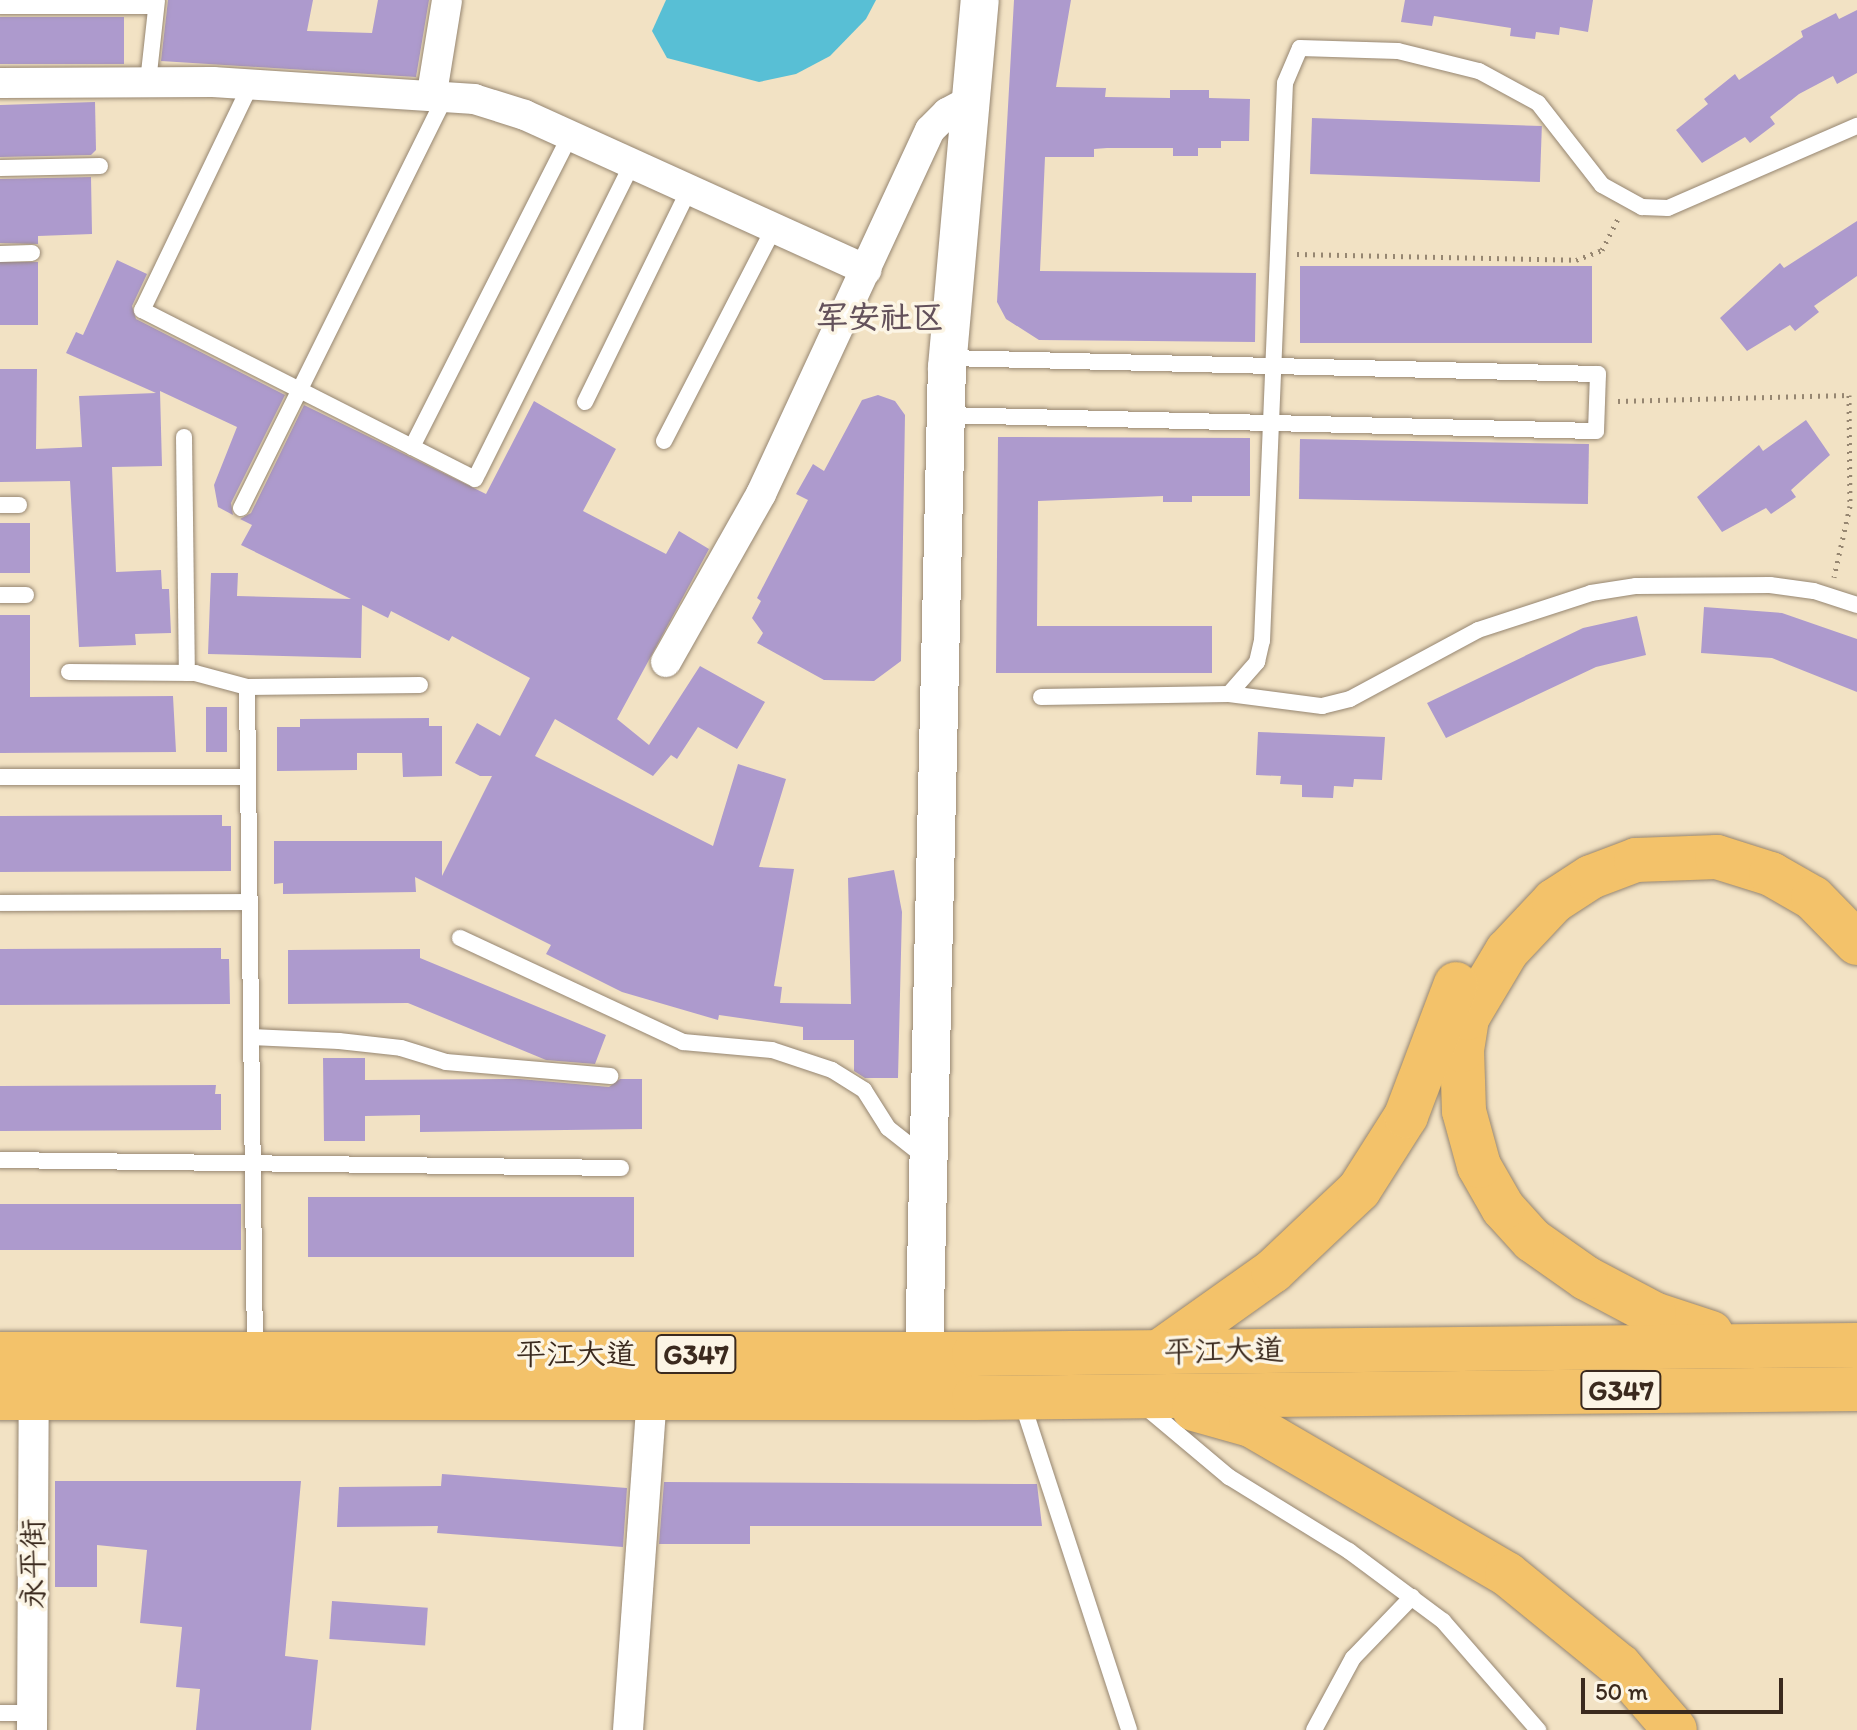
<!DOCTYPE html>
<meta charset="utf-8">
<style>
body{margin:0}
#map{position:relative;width:1857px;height:1730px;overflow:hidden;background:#f2e2c4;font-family:Itim,"LXGW WenKai TC",sans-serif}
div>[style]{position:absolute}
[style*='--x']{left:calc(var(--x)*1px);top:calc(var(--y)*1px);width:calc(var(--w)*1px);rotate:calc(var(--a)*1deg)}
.water>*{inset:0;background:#58bfd5}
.building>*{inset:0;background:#ad9acd;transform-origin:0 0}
.path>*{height:5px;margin-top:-2.5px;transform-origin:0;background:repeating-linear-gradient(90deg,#968671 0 2px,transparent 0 8px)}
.roads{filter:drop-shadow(0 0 2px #968671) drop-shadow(0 0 2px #968671)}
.service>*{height:16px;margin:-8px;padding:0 8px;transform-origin:8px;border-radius:8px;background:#fff}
.minor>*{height:30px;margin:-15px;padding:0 15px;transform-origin:15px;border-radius:15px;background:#fff}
.tertiary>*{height:38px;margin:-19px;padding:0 19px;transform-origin:19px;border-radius:19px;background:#fff}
.trunk>*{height:44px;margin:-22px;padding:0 22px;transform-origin:22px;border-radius:22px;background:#f3c26a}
span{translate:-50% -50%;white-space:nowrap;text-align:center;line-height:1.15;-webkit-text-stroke:7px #fcf5e5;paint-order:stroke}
.shield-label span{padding:2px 6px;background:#fcf5e5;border:2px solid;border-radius:6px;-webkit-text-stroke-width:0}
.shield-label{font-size:28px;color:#3b2a1e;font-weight:700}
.street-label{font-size:30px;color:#3b2a1e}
.neighbourhood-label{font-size:32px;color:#63515b;font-weight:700}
.scale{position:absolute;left:1581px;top:1678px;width:202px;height:36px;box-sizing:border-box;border:4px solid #3b2a1e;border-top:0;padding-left:10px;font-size:24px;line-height:28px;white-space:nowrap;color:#3b2a1e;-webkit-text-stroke:6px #fcf5e5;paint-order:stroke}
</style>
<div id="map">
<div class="water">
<i style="clip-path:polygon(666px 0,876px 0,866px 19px,830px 56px,796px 74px,759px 82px,667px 58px,652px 31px)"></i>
</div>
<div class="building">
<i style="clip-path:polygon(168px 0,313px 0,307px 31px,372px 33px,378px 0,429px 0,416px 77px,161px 61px)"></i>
<i style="clip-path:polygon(1014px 0,1071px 0,1056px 87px,1106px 88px,1105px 97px,1170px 98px,1170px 90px,1209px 90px,1209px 98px,1250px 99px,1249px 141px,1221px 141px,1221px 148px,1198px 148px,1198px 156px,1173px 156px,1173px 148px,1107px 148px,1094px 149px,1094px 157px,1045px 157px,1040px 271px,1256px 273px,1255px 342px,1039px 340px,1006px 319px,997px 302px)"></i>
<i style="clip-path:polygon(1405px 0,1593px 0,1588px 32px,1560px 27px,1559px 35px,1536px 32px,1535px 39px,1510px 36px,1511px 28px,1434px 16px,1432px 26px,1401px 22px)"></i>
<i style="clip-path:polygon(1857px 10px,1857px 73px,1837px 84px,1833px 76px,1799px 94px,1770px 117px,1775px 124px,1750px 143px,1745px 137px,1702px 163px,1676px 130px,1708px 104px,1704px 99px,1735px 74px,1739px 80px,1803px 37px,1801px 31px,1836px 13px,1839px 19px)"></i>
<i style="left:0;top:17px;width:124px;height:47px"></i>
<i style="clip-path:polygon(95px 102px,96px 150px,91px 155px,0 157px,0 105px)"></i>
<i style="left:1312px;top:118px;width:230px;height:56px;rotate:2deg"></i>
<i style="clip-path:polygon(91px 177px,92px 234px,38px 236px,38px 244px,0 243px,0 179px)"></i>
<i style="clip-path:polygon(1857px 221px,1857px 276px,1814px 306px,1819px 312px,1795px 331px,1790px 325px,1747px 351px,1720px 318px,1780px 263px,1784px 268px)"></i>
<i style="clip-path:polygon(117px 260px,147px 274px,132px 306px,136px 319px,285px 395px,231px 503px,233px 515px,218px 507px,214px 485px,237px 427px,160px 391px,162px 466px,112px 467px,116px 572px,161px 570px,162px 589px,169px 589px,171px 633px,135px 634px,136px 645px,79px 647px,70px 481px,0 482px,0 369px,37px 369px,36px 449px,82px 447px,79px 396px,156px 393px,66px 353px,76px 332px,83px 335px)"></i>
<i style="left:38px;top:262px;width:63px;height:38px;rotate:90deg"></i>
<i style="left:1300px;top:266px;width:292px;height:77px"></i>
<i style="clip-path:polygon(878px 395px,895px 401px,905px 415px,901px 661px,874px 681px,824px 680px,757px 643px,763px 633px,752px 618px,761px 601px,757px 598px,808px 500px,796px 494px,813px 464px,824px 471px,862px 400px)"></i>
<i style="clip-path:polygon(534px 401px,616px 449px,583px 511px,666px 554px,679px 531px,709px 549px,617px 719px,649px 745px,700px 666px,765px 702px,737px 749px,698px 727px,677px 759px,671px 755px,653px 776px,555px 719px,535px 756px,713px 846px,738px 764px,786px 779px,759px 867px,794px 869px,774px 986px,782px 987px,780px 1003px,851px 1004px,848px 878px,894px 870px,902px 912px,898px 1078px,865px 1078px,854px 1071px,854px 1040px,803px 1040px,803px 1027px,719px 1015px,718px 1020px,622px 992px,546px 954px,551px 945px,415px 877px,416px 892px,283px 894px,283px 883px,274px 884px,274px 841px,442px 841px,442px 876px,492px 776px,480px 776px,455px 763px,477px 723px,500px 736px,530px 678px,452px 636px,449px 641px,391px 611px,388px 618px,362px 605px,361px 658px,208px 654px,211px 573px,238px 573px,237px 596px,351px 599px,241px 545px,252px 525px,240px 519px,251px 513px,304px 405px,486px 494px)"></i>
<i style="clip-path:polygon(1806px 420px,1830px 455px,1791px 490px,1796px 497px,1771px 514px,1766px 508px,1722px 532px,1697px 497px,1759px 445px,1763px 451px)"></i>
<i style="clip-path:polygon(998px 437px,1250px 438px,1250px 496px,1192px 496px,1192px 502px,1163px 502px,1163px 496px,1038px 501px,1037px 626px,1212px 626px,1212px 673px,996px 673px)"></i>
<i style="left:1300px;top:439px;width:289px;height:60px;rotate:1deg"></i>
<i style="left:0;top:523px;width:30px;height:50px"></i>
<i style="clip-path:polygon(1704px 607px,1782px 613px,1857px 639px,1857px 692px,1772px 658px,1701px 653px)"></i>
<i style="clip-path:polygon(0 615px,30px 615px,30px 697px,173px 696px,176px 752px,0 753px)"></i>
<i style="clip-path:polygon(1637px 616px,1646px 655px,1596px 667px,1446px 738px,1427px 703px,1583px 628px)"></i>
<i style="left:206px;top:707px;width:21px;height:45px"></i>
<i style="clip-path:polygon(429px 718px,429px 726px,442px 726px,442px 776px,403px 777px,402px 753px,357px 753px,357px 770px,277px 771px,277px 727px,300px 727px,300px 719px)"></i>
<i style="clip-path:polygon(1258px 732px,1385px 737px,1382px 780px,1354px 779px,1353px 787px,1334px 786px,1333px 798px,1302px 797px,1302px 785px,1280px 784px,1281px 776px,1256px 775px)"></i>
<i style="clip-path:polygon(222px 815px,222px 826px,231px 826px,231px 871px,0 872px,0 816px)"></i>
<i style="clip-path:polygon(221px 948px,221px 959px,229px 959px,230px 1004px,0 1005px,0 949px)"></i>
<i style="clip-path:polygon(420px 949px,420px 958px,606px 1035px,595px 1064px,546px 1060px,408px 1003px,288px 1004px,288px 950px)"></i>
<i style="clip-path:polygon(323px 1058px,365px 1058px,365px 1080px,520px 1079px,609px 1087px,620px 1079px,642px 1079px,642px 1129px,420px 1132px,420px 1115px,365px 1116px,365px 1141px,324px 1141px)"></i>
<i style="clip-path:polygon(216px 1085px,215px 1094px,221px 1094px,221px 1130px,0 1131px,0 1086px)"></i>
<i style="left:634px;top:1197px;width:60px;height:326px;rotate:90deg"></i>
<i style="left:241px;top:1204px;width:46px;height:241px;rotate:90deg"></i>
<i style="clip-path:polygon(442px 1474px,627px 1488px,623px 1547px,437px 1533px,438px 1526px,337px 1527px,339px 1487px,441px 1486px)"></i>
<i style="clip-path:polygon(55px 1481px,301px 1481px,285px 1656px,318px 1660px,311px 1730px,196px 1730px,200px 1689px,176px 1687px,182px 1627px,140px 1623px,147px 1550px,97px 1545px,97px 1587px,55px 1587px)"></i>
<i style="clip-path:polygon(664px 1482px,1037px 1484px,1042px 1526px,750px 1526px,750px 1544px,659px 1544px)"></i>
<i style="left:332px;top:1601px;width:96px;height:38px;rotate:4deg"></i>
</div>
<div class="path">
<i style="--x:1297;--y:254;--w:279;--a:1.2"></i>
<i style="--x:1576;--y:260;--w:28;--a:-21"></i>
<i style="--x:1602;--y:250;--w:38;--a:-63"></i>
<i style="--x:1618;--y:401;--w:231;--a:-1.5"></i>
<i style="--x:1849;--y:395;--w:111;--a:89.5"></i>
<i style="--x:1850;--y:506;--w:73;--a:102.7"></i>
</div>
<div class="roads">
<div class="service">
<i style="--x:0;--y:6;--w:156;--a:0"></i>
<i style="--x:148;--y:82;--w:82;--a:-83.7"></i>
<i style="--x:251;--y:84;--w:251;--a:115.7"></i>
<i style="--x:142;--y:310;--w:373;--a:26.9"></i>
<i style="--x:475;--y:479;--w:352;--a:-63.5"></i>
<i style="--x:0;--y:168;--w:100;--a:-1.1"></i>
<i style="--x:0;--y:254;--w:32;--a:-2"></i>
<i style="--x:585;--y:402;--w:236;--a:-63.9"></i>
<i style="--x:945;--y:415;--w:651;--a:1.41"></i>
<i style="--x:1596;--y:431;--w:57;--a:-88"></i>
<i style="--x:1598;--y:374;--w:650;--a:-178.59"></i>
<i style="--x:184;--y:437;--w:236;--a:89.3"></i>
<i style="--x:664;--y:441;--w:240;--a:-62.7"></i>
<i style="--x:412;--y:447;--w:349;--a:-63.1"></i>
<i style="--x:0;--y:505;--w:19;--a:0"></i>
<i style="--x:241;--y:508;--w:461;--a:-63.6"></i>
<i style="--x:0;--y:595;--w:26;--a:0"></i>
<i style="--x:69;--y:672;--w:126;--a:0.5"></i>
<i style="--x:195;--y:673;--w:54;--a:15.1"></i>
<i style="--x:247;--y:687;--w:173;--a:-0.7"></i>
<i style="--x:247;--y:687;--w:666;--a:89.31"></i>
<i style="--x:1229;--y:694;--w:94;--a:7.4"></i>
<i style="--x:1322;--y:706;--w:29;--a:-14"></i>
<i style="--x:1350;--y:699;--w:145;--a:-28.3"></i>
<i style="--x:1478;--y:630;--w:119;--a:-18.1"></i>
<i style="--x:1591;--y:593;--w:46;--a:-8.8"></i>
<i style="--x:1636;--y:586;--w:134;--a:-0.4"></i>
<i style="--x:1770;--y:585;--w:44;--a:7.8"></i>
<i style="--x:1814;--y:591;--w:45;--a:18"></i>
<i style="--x:1041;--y:697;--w:188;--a:-0.9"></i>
<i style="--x:1229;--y:694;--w:43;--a:-48.8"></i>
<i style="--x:1257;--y:662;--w:22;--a:-77"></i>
<i style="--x:1262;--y:641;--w:558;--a:-87.64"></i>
<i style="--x:1285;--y:83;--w:38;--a:-67"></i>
<i style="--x:1300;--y:48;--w:98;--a:1.8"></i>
<i style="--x:1398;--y:51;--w:83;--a:13.9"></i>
<i style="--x:1479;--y:71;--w:67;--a:28.5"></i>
<i style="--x:1538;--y:103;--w:104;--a:52"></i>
<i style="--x:1602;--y:185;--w:46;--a:28.8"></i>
<i style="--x:1642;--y:207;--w:26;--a:2"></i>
<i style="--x:1668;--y:208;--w:206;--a:-23.5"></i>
<i style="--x:0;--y:777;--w:248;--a:0"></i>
<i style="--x:0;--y:903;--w:249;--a:-0.2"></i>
<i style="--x:460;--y:938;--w:246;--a:25"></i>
<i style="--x:683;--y:1042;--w:89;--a:5.1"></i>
<i style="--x:772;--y:1050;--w:63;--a:18.4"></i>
<i style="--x:832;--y:1070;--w:38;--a:32"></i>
<i style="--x:864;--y:1090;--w:45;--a:57.7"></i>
<i style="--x:888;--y:1128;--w:48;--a:38.3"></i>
<i style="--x:251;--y:1037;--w:88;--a:2.6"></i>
<i style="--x:339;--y:1041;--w:62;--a:6.4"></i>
<i style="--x:401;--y:1048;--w:47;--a:17.3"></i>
<i style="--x:446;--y:1062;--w:165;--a:4.9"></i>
<i style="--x:0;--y:1160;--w:621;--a:0.74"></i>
<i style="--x:1021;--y:1399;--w:348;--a:71.9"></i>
<i style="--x:1142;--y:1404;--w:114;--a:40"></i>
<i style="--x:1229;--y:1477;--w:141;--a:31.7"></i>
<i style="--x:1349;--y:1551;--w:117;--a:36.7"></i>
<i style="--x:1443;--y:1621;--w:145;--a:48.9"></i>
<i style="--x:0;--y:1713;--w:32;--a:0"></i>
<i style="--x:1314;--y:1730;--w:82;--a:-61.6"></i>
<i style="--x:1353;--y:1658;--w:85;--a:-46"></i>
</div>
<div class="minor">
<i style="--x:0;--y:83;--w:213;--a:-0.3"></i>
<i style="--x:213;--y:82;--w:262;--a:3.7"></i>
<i style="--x:474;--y:99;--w:53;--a:17.4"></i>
<i style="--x:525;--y:115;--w:375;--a:24.4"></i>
<i style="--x:432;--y:93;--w:94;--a:-80.8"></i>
<i style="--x:666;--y:662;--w:193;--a:-60.5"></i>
<i style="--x:761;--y:494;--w:401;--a:-65.1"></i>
<i style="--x:930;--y:130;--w:24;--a:-45"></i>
<i style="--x:947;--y:113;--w:26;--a:-28"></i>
<i style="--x:32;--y:1730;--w:332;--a:-89.7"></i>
<i style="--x:628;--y:1730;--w:333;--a:-85.9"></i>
</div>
<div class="tertiary">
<i style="--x:924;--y:1354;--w:987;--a:-88.67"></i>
<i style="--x:947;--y:367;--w:368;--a:-84.9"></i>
</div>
<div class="trunk">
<i style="--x:1711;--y:1333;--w:60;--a:-161.6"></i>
<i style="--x:1654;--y:1314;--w:77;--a:-152.1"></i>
<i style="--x:1586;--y:1278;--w:66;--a:-144.9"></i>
<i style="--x:1532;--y:1240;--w:43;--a:-132.2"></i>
<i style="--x:1503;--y:1208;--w:48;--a:-119.7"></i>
<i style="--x:1479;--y:1166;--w:57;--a:-105.3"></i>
<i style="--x:1464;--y:1111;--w:61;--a:-91.9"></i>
<i style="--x:1462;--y:1050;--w:32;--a:-81"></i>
<i style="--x:1467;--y:1018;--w:78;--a:-59.2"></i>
<i style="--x:1507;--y:951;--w:69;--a:-46.8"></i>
<i style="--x:1554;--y:901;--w:44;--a:-33"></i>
<i style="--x:1591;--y:877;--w:48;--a:-20.7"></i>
<i style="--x:1636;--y:860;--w:81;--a:-2.1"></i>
<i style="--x:1717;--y:857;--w:57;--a:17.5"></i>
<i style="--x:1771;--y:874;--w:48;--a:29.7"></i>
<i style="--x:1813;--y:898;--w:63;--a:45.6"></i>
<i style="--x:1159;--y:1352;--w:140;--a:-35.4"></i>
<i style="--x:1273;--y:1271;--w:118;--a:-43.3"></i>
<i style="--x:1359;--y:1190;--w:88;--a:-57.6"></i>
<i style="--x:1406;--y:1116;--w:141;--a:-69.3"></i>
<i style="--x:0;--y:1354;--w:974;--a:0"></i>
<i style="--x:974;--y:1354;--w:883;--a:-0.58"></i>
<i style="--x:0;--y:1398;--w:974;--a:0"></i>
<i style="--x:974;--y:1398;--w:883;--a:-0.58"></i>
<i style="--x:1194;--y:1409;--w:59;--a:15.7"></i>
<i style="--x:1251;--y:1425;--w:296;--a:30.2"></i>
<i style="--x:1507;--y:1574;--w:146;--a:39.2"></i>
<i style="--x:1620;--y:1666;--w:84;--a:49.3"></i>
</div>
</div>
<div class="shield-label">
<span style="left:696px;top:1354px">G347</span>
<span style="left:1621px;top:1390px">G347</span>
</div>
<div class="street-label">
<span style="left:1224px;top:1351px;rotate:-1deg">平江大道</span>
<span style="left:576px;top:1354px">平江大道</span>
<span style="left:33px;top:1564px;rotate:-90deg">永平街</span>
</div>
<div class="neighbourhood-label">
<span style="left:880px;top:317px">军安社区</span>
</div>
<div class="scale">50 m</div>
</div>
